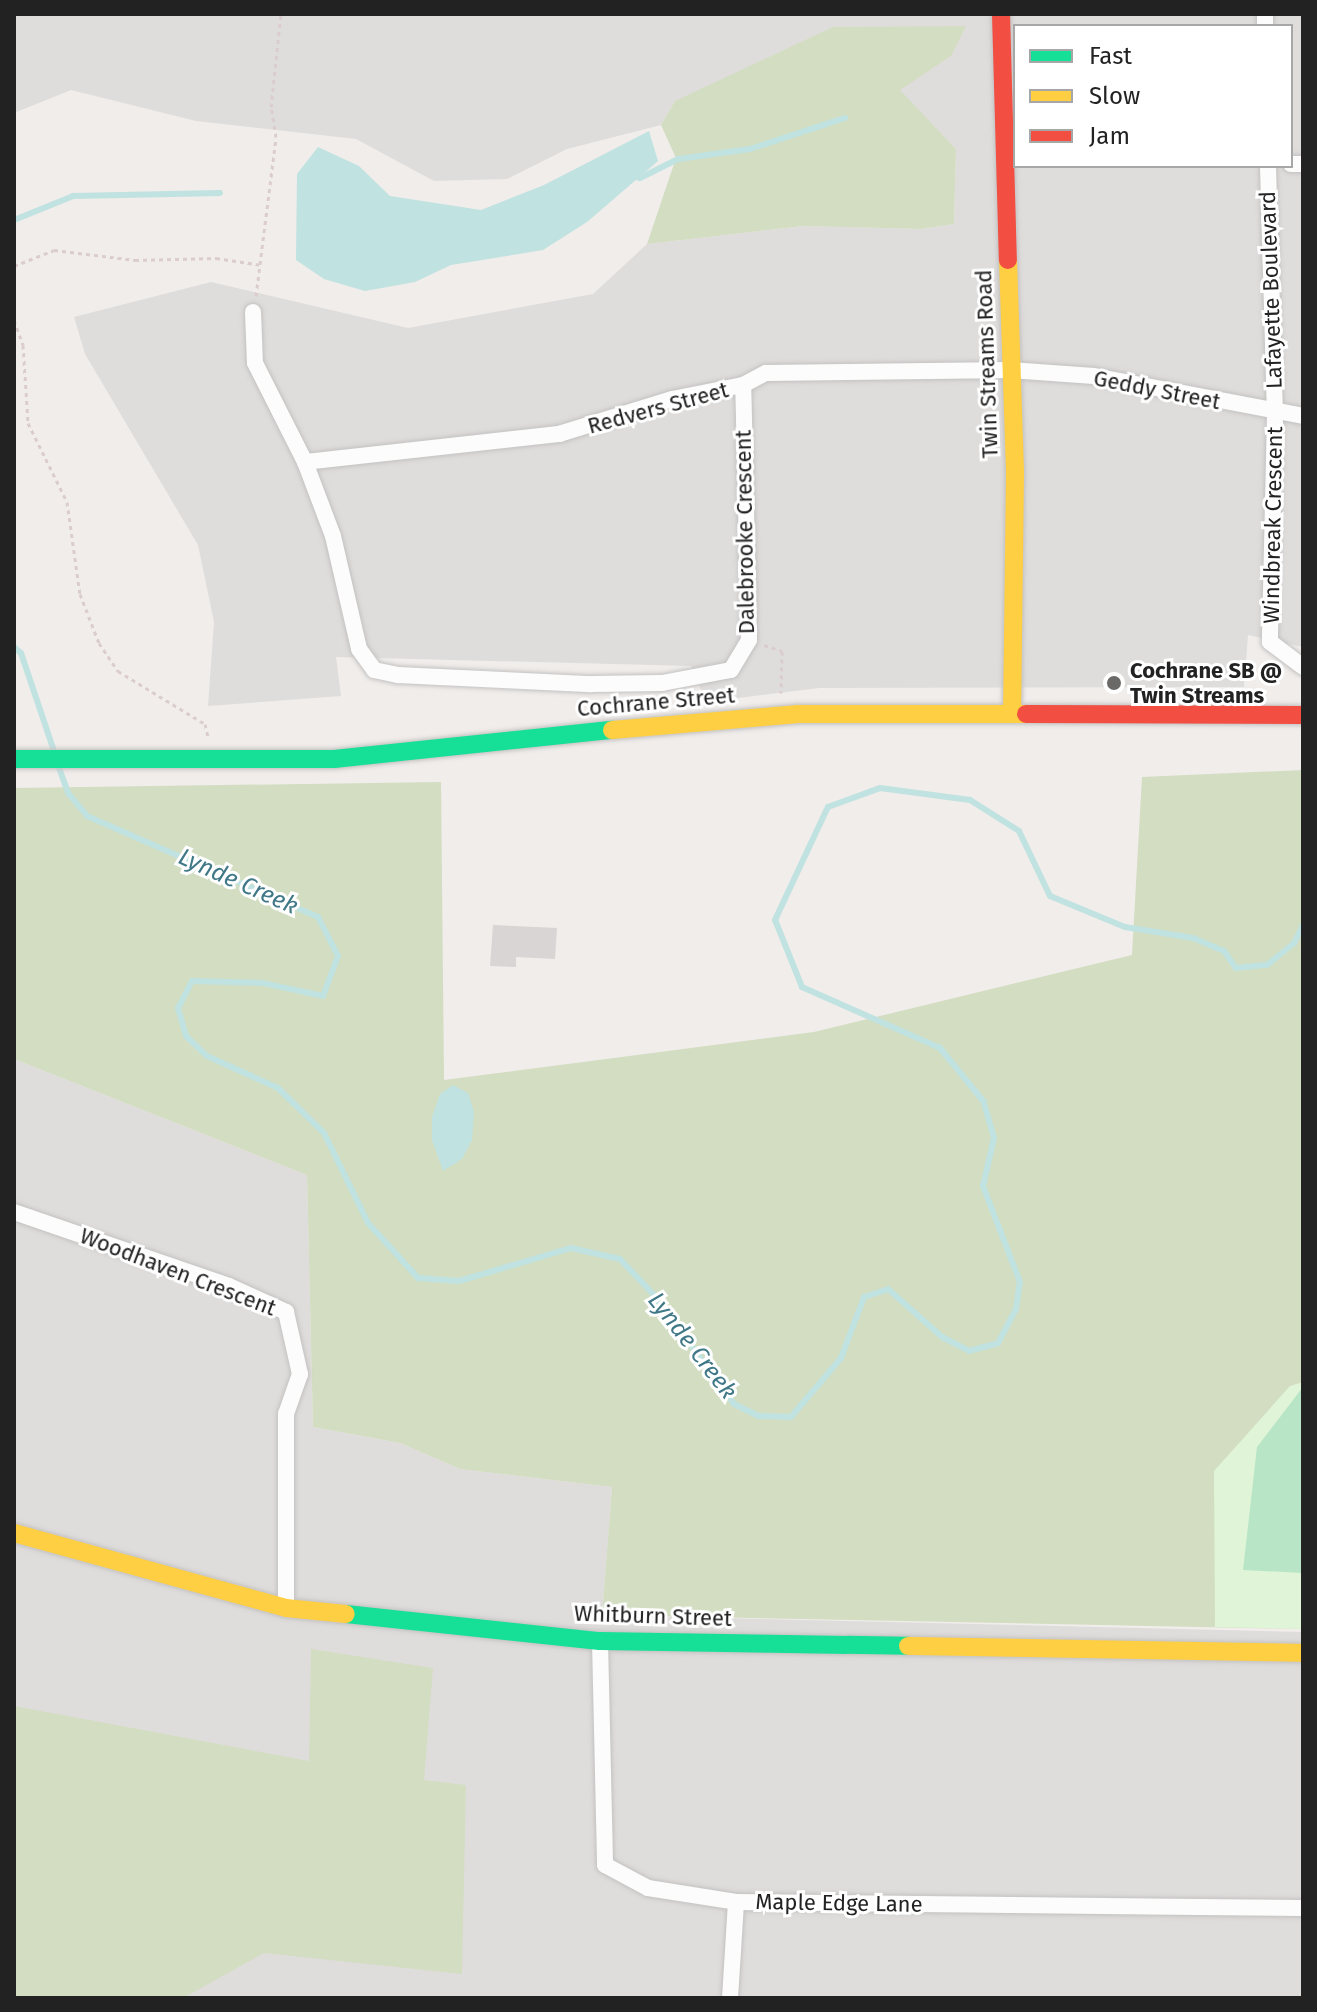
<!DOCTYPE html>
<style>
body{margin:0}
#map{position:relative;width:1317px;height:2012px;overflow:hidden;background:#f0edeb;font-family:"Fira Sans",sans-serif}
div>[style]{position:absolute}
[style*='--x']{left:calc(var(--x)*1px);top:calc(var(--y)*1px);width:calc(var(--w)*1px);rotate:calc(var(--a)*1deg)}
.residential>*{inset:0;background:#dfdddc}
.forest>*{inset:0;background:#d2ddc1}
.park>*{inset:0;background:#e0f4d8}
.pitch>*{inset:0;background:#b8e5c6}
.water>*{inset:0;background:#c0e2e0}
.stream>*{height:6px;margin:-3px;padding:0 3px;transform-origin:3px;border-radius:3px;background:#c0e2e0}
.building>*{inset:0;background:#d8d5d4}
.path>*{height:3px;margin-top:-1.5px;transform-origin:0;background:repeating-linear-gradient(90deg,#dbcdce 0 4px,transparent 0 8px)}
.roads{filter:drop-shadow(0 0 2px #c3c2c1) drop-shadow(0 0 2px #c3c2c1)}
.street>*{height:16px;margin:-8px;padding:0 8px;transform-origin:8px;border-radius:8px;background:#fdfcfc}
.fast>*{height:18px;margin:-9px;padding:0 9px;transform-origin:9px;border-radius:9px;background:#16e098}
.slow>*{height:18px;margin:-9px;padding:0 9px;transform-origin:9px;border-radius:9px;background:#ffcf43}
.jam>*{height:18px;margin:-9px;padding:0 9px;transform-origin:9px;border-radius:9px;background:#f24e42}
.dots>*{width:22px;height:22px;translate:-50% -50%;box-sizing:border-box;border:4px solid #fff;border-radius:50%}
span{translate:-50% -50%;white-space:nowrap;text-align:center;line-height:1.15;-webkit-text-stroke:6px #fff;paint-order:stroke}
.street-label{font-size:22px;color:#222}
.poi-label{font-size:22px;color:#222;font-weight:700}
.left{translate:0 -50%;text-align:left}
.water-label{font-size:24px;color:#407888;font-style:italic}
.frame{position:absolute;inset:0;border:16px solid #222;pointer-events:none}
.legend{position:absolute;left:1013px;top:24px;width:280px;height:144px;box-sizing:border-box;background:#fff;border:2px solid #a7a7a7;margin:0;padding:10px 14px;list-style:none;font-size:24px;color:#222}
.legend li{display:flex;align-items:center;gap:16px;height:40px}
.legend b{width:40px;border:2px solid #a7a7a7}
</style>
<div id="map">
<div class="residential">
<i style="clip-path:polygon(evenodd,14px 14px,1303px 14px,1303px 647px,1248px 635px,1244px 687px,819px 688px,706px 702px,691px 666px,336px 657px,341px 696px,208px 706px,214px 622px,198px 545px,85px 354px,74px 317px,211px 282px,408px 328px,593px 294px,647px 244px,803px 226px,921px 229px,954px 224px,956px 149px,899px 90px,951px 56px,675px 101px,661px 125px,567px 149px,507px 179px,434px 181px,356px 139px,196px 121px,71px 90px,14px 113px,14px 14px,1015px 26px,1291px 26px,1291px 166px,1015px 166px,1015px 26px)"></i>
<i style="clip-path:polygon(14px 1059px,307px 1175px,313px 1427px,400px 1443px,460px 1469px,612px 1487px,602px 1615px,1303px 1632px,1303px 1998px,14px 1998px)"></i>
</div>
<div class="forest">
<i style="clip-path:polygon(966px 26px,951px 56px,900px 90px,956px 149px,954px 224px,921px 229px,803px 226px,647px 244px,676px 158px,661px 125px,675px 101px,833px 27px)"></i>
<i style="clip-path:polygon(1303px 770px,1303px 1629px,602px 1615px,612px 1487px,460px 1469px,400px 1443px,313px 1427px,307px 1175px,14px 1059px,14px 788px,441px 782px,444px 1080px,814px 1032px,1132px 955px,1142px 777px)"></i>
<i style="clip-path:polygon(311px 1649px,433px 1668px,424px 1780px,466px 1785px,462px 1974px,264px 1953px,183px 1998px,14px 1998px,14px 1706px,309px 1761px)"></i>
</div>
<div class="park">
<i style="clip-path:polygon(1303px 1382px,1303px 1629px,1215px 1627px,1214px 1471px,1290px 1386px)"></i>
</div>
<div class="pitch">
<i style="clip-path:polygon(1303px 1387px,1303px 1573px,1243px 1570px,1257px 1447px)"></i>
</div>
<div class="water">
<i style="clip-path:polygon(649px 131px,658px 161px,587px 222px,543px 250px,451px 265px,415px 282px,365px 291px,324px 279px,296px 260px,297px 174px,318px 147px,359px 166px,390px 196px,481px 210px,544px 185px)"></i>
<i style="clip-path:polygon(453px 1085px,468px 1093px,474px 1112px,472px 1140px,462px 1159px,443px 1171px,432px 1140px,432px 1117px,440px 1094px)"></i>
</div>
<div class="stream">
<i style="--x:631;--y:175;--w:9;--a:18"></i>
<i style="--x:640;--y:178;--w:42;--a:-26.6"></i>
<i style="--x:678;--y:159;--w:73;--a:-7.9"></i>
<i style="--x:750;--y:149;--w:100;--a:-18.1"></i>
<i style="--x:14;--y:220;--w:64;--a:-22.1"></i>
<i style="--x:73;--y:196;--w:147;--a:-1.2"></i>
<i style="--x:14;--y:647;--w:9;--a:41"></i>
<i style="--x:21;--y:653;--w:107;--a:71.4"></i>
<i style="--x:58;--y:765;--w:30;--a:70"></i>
<i style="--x:68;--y:793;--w:30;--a:50"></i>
<i style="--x:87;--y:816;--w:252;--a:23.6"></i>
<i style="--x:318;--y:917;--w:44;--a:62.9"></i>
<i style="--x:338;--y:956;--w:43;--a:110.6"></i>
<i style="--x:323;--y:996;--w:61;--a:-167.8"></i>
<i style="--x:263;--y:983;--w:71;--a:-178.4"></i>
<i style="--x:192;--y:981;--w:30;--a:117"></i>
<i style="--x:178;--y:1008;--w:29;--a:74"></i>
<i style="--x:186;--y:1036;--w:29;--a:44"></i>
<i style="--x:207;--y:1056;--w:78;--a:24.3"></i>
<i style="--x:278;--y:1088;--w:64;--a:44.4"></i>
<i style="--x:324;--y:1133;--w:100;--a:63.9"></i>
<i style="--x:368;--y:1223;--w:74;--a:47.7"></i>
<i style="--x:418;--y:1278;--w:41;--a:4.2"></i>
<i style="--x:459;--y:1281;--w:117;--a:-16.4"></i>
<i style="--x:571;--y:1248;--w:50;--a:12.7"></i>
<i style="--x:620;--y:1259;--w:48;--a:46.7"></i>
<i style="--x:653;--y:1294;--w:137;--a:53.6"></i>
<i style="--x:734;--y:1404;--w:28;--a:26"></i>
<i style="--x:759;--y:1416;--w:32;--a:2"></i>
<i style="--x:791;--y:1417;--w:77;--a:-49.7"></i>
<i style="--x:841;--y:1358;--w:65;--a:-69.3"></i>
<i style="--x:864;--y:1297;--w:25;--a:-18"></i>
<i style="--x:888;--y:1289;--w:72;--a:41.6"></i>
<i style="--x:942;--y:1337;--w:30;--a:27"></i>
<i style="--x:969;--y:1351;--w:30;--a:-15"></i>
<i style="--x:998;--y:1343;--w:38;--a:-62"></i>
<i style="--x:1016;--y:1309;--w:27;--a:-82"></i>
<i style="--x:1020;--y:1282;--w:103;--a:-111.1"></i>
<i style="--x:983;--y:1186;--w:49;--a:-77.1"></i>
<i style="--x:994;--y:1138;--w:37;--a:-106"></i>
<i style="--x:984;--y:1102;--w:70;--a:-129.2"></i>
<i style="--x:940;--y:1048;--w:151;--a:-156.2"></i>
<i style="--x:802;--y:987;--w:72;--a:-111.9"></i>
<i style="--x:775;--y:920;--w:125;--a:-64.9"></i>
<i style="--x:828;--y:807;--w:55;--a:-20.1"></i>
<i style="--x:880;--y:788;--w:91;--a:7.6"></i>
<i style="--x:970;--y:800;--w:58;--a:32.3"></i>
<i style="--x:1019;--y:831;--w:72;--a:64.5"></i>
<i style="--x:1050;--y:896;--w:81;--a:22.5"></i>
<i style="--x:1125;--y:927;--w:69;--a:9.2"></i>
<i style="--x:1193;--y:938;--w:34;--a:23"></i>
<i style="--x:1224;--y:951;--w:21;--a:55"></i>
<i style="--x:1236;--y:968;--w:31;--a:-6"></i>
<i style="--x:1267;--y:965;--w:35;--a:-39"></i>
<i style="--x:1294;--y:943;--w:20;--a:-63"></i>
</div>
<div class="building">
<i style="clip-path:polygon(493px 925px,557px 928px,555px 959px,516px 957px,516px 967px,490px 966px)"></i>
</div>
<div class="path">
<i style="--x:14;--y:266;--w:43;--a:-21.8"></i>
<i style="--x:54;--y:250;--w:82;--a:7"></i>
<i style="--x:135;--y:260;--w:81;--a:-1.4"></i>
<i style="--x:216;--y:258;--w:47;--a:8.7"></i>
<i style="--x:256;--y:296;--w:160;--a:-82.8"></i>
<i style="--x:276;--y:137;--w:30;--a:-99"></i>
<i style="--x:271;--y:107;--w:94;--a:-83.9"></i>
<i style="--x:14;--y:320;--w:27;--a:70"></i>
<i style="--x:23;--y:345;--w:78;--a:86.3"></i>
<i style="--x:28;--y:423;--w:88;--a:63.7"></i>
<i style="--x:67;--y:502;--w:93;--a:82"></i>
<i style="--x:80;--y:594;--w:53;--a:68.8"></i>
<i style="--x:99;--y:643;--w:34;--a:56"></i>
<i style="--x:118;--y:671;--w:102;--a:31.3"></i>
<i style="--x:205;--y:724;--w:13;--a:77"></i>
<i style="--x:764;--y:645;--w:19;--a:18"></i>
<i style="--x:782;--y:651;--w:42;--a:91.4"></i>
</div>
<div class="roads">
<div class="street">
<i style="--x:1265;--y:14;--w:12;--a:90"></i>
<i style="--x:1291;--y:164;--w:12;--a:0"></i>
<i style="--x:1268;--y:166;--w:248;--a:88.4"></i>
<i style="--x:1275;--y:414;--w:228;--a:91.3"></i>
<i style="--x:1270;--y:642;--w:41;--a:37.1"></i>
<i style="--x:253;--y:312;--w:51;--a:87.8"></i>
<i style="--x:255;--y:363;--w:111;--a:63.2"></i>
<i style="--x:305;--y:462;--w:79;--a:69.3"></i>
<i style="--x:333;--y:536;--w:116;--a:77"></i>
<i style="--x:359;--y:649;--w:26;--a:54"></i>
<i style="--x:374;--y:670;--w:25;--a:12"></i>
<i style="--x:398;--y:675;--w:194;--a:2.7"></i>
<i style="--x:592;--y:684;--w:70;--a:-0.8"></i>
<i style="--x:662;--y:683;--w:70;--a:-10.7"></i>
<i style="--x:731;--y:670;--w:35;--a:-59"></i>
<i style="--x:749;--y:640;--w:255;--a:-91.3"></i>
<i style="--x:305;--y:462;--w:256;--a:-6.3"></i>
<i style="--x:559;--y:434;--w:118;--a:-17.2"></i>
<i style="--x:672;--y:399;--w:72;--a:-11.2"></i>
<i style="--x:743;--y:385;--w:26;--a:-28"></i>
<i style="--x:766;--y:373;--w:244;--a:-0.7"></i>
<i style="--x:1010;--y:370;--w:84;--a:4.1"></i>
<i style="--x:1094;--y:376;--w:213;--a:10.8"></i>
<i style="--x:14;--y:1212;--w:227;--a:19"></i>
<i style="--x:229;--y:1286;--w:63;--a:24.5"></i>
<i style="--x:286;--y:1312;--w:64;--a:77.3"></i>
<i style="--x:300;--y:1374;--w:42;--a:109.3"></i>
<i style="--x:286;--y:1414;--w:194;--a:90"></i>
<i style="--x:600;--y:1641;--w:224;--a:88.7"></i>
<i style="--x:605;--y:1865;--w:49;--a:28.1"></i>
<i style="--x:648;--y:1888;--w:89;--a:9"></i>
<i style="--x:736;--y:1902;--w:567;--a:0.61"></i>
<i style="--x:730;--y:1998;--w:96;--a:-86.4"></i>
</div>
<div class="fast">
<i style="--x:14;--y:759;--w:320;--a:0"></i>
<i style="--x:334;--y:759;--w:280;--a:-6"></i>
<i style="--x:346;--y:1614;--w:255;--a:6.1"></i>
<i style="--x:600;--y:1641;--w:308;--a:0.9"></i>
</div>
<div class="slow">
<i style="--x:1008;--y:260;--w:214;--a:88.1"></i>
<i style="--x:1015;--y:474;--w:238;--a:90.7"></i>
<i style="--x:612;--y:730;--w:187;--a:-4.9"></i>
<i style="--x:798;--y:714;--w:228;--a:0"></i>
<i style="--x:14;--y:1533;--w:282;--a:15.4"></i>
<i style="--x:286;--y:1608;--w:60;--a:5.7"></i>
<i style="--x:908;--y:1646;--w:395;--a:1"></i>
</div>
<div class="jam">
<i style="--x:1001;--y:14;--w:246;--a:88.4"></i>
<i style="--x:1026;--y:714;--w:277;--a:0.2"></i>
</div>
</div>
<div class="dots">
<i style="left:1114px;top:683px;background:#6a6968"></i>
</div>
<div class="street-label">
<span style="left:1271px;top:290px;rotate:-92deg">Lafayette Boulevard</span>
<span style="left:987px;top:364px;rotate:-92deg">Twin Streams Road</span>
<span style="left:1157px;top:390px;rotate:11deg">Geddy Street</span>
<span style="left:658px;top:408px;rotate:-15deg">Redvers Street</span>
<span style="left:1273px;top:525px;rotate:-89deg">Windbreak Crescent</span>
<span style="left:745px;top:532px;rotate:-91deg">Dalebrooke Crescent</span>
<span style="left:656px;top:702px;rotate:-5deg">Cochrane Street</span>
<span style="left:178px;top:1272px;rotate:21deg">Woodhaven Crescent</span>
<span style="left:653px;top:1616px;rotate:2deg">Whitburn Street</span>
<span style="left:839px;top:1903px;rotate:1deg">Maple Edge Lane</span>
</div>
<div class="poi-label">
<span class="left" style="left:1130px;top:683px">Cochrane SB @<br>Twin Streams</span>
</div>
<div class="water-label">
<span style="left:238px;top:882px;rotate:24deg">Lynde Creek</span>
<span style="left:692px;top:1346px;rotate:52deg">Lynde Creek</span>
</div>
<div class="frame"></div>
<ul class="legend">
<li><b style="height:10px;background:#16e098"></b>Fast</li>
<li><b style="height:10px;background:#ffcf43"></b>Slow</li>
<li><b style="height:10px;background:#f24e42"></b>Jam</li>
</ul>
</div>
